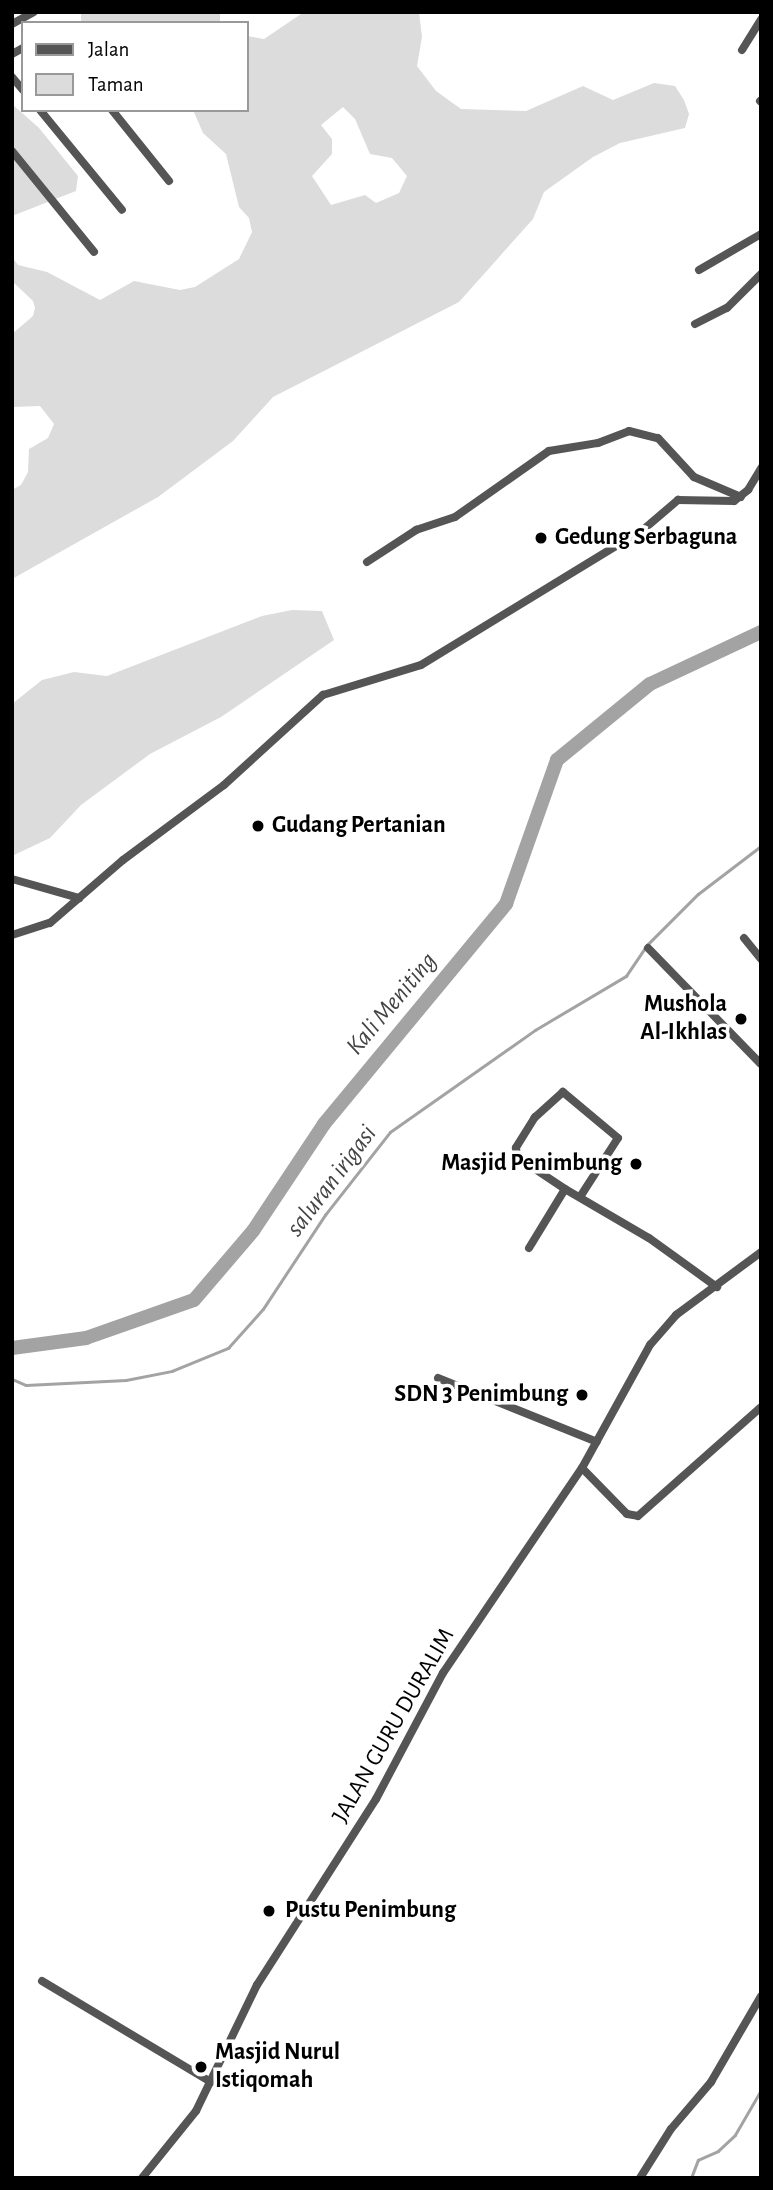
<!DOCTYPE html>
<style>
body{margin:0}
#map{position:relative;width:773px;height:2190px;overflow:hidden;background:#fff;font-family:"Alegreya Sans",sans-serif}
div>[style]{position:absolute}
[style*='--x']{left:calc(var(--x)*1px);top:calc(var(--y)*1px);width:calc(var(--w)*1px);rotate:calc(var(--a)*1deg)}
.green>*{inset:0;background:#dcdcdc;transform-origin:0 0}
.stream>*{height:2.5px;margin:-1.25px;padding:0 1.25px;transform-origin:1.25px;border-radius:1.25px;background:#a3a3a3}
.river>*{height:14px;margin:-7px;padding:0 7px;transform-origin:7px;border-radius:7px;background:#a3a3a3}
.minor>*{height:8px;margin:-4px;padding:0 4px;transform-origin:4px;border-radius:4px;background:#555}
.dots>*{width:19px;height:19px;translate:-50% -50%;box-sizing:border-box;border:4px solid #fff;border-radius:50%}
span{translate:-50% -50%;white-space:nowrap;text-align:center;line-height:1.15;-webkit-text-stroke:7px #fff;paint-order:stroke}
.poi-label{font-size:24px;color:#000;font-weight:700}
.left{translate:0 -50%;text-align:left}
.right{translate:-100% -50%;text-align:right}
.street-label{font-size:24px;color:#000}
.water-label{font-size:26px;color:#444;font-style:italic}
.frame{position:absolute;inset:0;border:14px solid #000;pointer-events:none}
.legend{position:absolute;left:21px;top:21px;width:228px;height:91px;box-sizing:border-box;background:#fff;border:2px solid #999;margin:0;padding:9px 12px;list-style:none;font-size:21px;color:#000}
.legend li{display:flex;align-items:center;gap:14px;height:35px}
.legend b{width:35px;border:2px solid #999}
</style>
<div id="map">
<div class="green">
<i style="left:81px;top:12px;width:139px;height:11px"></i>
<i style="clip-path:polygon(evenodd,304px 12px,419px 12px,422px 37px,417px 66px,436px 91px,461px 109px,526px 111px,583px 86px,613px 100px,654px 83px,675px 86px,684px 100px,689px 114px,685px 128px,620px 143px,593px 157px,544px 192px,533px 219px,459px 302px,273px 397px,233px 441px,158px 497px,12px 579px,12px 490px,21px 485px,28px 472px,29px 449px,48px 438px,54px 424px,40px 406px,12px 407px,12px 334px,33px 316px,35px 308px,33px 301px,12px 281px,12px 257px,18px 265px,47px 272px,100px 300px,134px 281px,180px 290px,195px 287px,239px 259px,252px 232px,249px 218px,239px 207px,226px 154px,203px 133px,193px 110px,247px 110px,247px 36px,264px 39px,304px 12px,343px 107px,355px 119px,370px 154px,392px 158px,407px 176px,399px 193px,376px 203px,365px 195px,331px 205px,312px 176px,332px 154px,332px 139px,321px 125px,343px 107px)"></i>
<i style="clip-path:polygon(12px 104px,39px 128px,78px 176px,76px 191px,12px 216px)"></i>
<i style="clip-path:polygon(292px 610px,322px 611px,334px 640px,221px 717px,150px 754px,81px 805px,50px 838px,12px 856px,12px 704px,42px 680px,74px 672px,107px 676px,262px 616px)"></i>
</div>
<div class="stream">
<i style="--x:12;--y:1379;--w:15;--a:23"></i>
<i style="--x:26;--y:1385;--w:100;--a:-2.9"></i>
<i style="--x:126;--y:1380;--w:47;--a:-11.1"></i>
<i style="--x:172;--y:1371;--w:61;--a:-22.3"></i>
<i style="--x:228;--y:1348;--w:52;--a:-48.1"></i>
<i style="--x:263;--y:1309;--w:113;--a:-56.6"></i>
<i style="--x:325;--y:1215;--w:105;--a:-51.9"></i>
<i style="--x:390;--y:1132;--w:177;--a:-35.1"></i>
<i style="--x:535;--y:1030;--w:106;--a:-30.7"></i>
<i style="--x:626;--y:976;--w:37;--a:-56"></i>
<i style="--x:647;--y:945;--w:72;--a:-45"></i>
<i style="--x:698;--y:894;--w:79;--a:-37.3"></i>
<i style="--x:691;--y:2178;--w:19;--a:-69"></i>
<i style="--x:698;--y:2160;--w:22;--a:-24"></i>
<i style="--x:718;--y:2151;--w:23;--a:-43"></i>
<i style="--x:735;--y:2135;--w:52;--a:-60"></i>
</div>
<div class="river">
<i style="--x:12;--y:1348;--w:75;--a:-7.7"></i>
<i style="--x:86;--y:1338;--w:114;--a:-19.4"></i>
<i style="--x:194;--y:1300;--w:91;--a:-49.5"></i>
<i style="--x:253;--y:1231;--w:128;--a:-56.4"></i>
<i style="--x:324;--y:1124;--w:286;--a:-50.4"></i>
<i style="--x:506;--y:904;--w:153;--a:-70.5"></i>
<i style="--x:557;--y:760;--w:120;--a:-39.3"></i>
<i style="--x:650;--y:684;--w:123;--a:-25.1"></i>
</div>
<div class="minor">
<i style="--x:12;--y:24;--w:25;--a:-29"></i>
<i style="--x:742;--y:50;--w:36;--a:-58"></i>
<i style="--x:12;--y:54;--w:13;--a:-29"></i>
<i style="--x:12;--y:77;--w:17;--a:50"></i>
<i style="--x:760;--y:101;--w:1;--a:45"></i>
<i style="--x:40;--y:110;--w:129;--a:50.6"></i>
<i style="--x:112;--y:110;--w:91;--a:51.2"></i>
<i style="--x:12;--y:151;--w:130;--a:50.9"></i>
<i style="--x:699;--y:270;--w:72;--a:-30.1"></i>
<i style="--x:695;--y:324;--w:36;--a:-27"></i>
<i style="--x:727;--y:308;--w:48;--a:-45"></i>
<i style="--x:367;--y:562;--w:59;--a:-33.1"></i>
<i style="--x:416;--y:530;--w:41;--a:-18.4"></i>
<i style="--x:455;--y:517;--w:115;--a:-35.1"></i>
<i style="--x:549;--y:451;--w:50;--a:-9.3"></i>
<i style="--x:598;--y:443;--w:33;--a:-21"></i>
<i style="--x:629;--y:431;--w:30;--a:14"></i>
<i style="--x:658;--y:438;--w:53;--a:47.3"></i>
<i style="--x:694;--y:477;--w:51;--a:23.1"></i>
<i style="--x:12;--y:879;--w:70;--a:15.8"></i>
<i style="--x:12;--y:935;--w:40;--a:-18"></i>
<i style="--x:50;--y:923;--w:96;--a:-40.8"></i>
<i style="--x:123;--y:860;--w:126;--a:-36.6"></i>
<i style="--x:224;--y:785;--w:134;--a:-42.3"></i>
<i style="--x:323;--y:695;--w:102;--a:-17"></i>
<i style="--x:421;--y:665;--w:261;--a:-31.4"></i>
<i style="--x:644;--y:529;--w:45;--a:-40.5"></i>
<i style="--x:678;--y:500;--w:56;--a:1"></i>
<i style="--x:734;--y:501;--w:18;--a:-38"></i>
<i style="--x:748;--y:490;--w:26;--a:-59"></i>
<i style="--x:744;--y:938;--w:27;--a:51"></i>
<i style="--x:648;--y:948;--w:162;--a:45.8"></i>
<i style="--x:580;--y:1197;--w:70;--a:-57.2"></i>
<i style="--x:618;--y:1138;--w:72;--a:-140.1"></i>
<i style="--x:563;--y:1092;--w:38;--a:138"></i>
<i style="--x:535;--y:1117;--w:36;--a:122"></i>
<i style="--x:516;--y:1148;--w:9;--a:84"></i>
<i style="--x:517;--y:1157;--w:58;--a:33.7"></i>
<i style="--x:565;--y:1189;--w:97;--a:30.3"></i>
<i style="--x:649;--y:1238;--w:84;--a:35.8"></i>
<i style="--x:529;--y:1248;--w:69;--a:-58.6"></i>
<i style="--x:438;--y:1378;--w:171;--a:21.9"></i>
<i style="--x:582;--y:1468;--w:64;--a:45.6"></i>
<i style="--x:627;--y:1514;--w:11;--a:10"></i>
<i style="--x:638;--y:1516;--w:164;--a:-41.5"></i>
<i style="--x:42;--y:1981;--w:197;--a:30.9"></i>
<i style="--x:142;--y:2178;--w:86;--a:-51.1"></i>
<i style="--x:196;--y:2111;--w:140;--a:-64.2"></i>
<i style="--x:257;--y:1985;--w:221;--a:-57.4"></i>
<i style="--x:376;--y:1799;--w:143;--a:-62"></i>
<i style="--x:443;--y:1673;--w:248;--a:-55.9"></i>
<i style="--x:582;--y:1468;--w:141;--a:-61.1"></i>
<i style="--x:650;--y:1345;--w:40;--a:-49"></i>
<i style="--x:676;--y:1315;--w:106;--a:-36.5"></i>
<i style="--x:640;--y:2178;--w:58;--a:-57.7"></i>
<i style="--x:671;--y:2129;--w:62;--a:-49.6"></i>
<i style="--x:711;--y:2082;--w:99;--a:-59.8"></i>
</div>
<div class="dots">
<i style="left:541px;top:538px;background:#000"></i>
<i style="left:258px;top:826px;background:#000"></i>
<i style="left:741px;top:1019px;background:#000"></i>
<i style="left:636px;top:1164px;background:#000"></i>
<i style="left:582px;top:1395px;background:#000"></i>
<i style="left:269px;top:1911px;background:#000"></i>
<i style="left:201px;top:2067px;background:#000"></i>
</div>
<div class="poi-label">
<span class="left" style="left:555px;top:538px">Gedung Serbaguna</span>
<span class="left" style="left:272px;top:826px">Gudang Pertanian</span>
<span class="right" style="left:727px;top:1019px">Mushola<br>Al-Ikhlas</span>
<span class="right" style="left:622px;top:1164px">Masjid Penimbung</span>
<span class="right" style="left:568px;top:1395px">SDN 3 Penimbung</span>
<span class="left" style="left:285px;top:1911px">Pustu Penimbung</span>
<span class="left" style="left:215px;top:2067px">Masjid Nurul<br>Istiqomah</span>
</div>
<div class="street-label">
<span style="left:394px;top:1726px;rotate:-60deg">JALAN GURU DURALIM</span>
</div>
<div class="water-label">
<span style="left:392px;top:1004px;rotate:-50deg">Kali Meniting</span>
<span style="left:332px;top:1181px;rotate:-53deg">saluran irigasi</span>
</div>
<div class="frame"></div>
<ul class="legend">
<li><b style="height:9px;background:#555"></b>Jalan</li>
<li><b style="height:19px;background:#dcdcdc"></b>Taman</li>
</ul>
</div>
